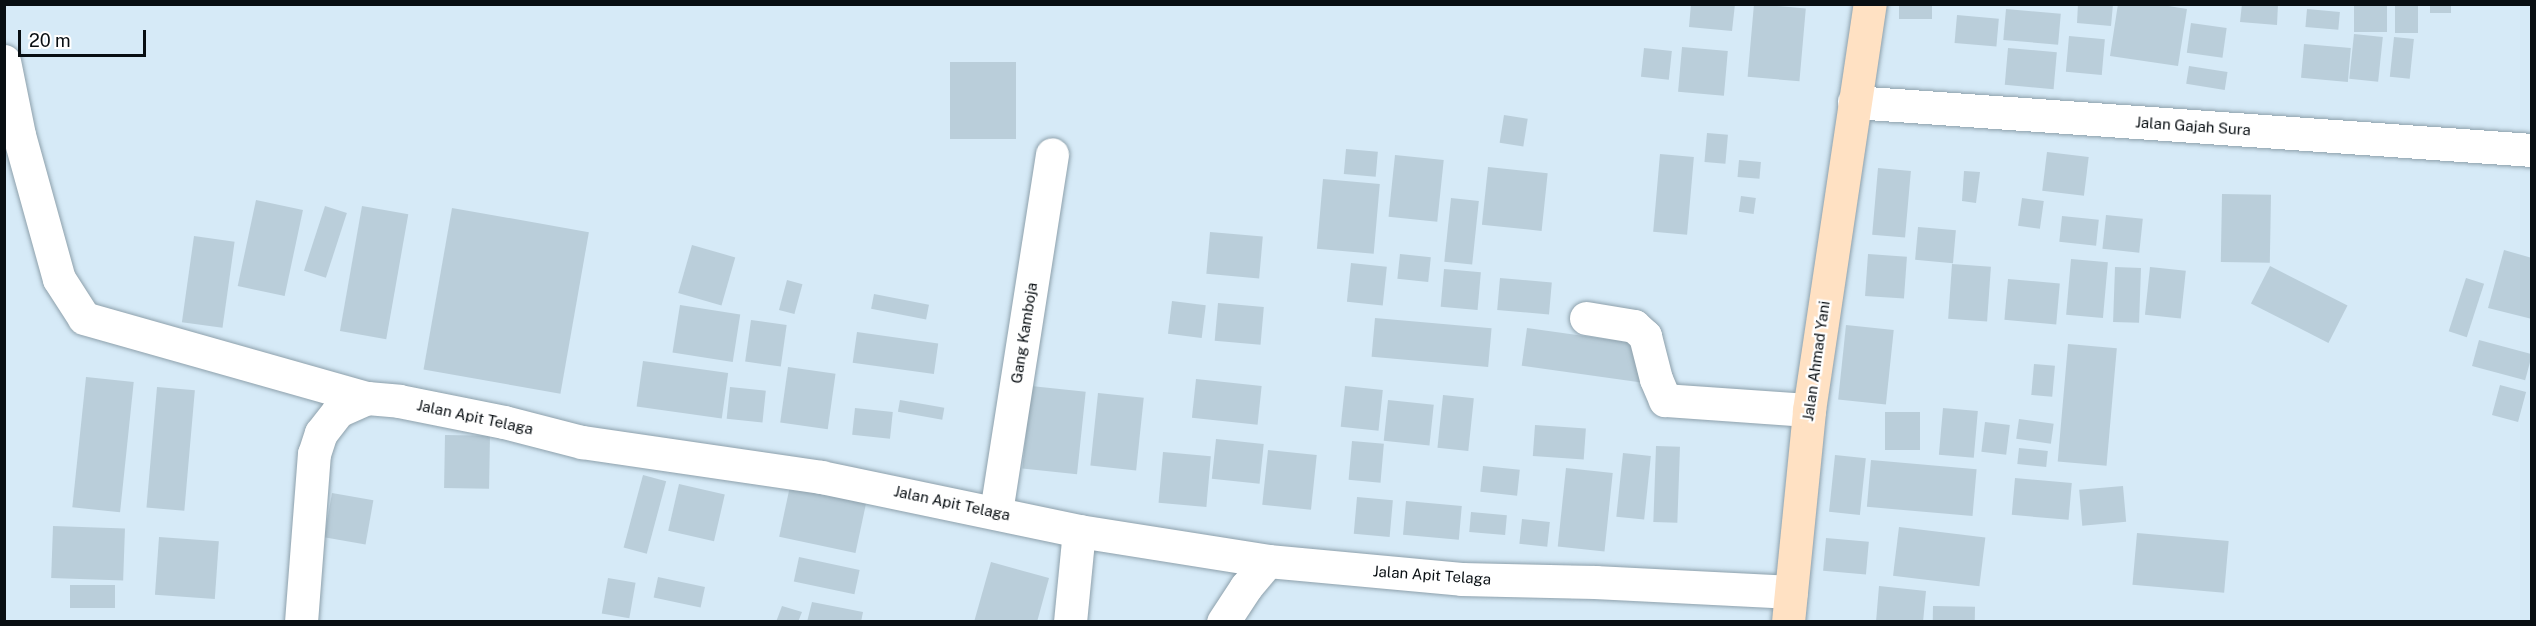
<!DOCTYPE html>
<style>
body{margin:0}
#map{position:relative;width:2536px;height:626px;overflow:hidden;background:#d6eaf7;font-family:"Public Sans",sans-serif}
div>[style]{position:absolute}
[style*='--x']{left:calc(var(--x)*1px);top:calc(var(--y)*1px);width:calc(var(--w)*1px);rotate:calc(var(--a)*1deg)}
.building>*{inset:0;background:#baceda;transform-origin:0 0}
.roads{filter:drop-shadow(0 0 2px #8da0ab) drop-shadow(0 0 2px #8da0ab)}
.minor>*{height:33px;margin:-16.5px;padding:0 16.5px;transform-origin:16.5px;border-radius:16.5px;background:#fff}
.major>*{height:33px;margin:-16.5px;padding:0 16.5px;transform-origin:16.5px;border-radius:16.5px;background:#ffe1c3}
span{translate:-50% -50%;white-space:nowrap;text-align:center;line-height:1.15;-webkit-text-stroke:4.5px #fff;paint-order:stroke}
.street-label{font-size:15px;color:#080e12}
.frame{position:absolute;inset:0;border:6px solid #080e12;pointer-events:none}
.scale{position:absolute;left:18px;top:30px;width:128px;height:27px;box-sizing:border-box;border:3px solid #080e12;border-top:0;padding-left:8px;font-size:18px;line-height:21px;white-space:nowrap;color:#080e12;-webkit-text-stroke:4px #fff;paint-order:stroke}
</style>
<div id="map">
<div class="building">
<i style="clip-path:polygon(1691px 4px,1735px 4px,1732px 31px,1689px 27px)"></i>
<i style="left:1754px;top:4px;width:52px;height:73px;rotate:5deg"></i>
<i style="left:1899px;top:4px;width:33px;height:15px"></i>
<i style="clip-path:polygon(2078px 4px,2113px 4px,2111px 26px,2077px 23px)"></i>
<i style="clip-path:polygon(2118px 4px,2156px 4px,2187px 9px,2178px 66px,2110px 56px)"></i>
<i style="clip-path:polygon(2242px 4px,2278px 4px,2277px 25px,2240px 22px)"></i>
<i style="left:2354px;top:4px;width:33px;height:28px"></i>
<i style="left:2395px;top:4px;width:23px;height:29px"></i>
<i style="left:2430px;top:4px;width:21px;height:9px"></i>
<i style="left:2006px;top:9px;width:55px;height:31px;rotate:5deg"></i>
<i style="left:2307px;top:9px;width:33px;height:18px;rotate:5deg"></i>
<i style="left:1957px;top:15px;width:42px;height:28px;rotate:5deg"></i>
<i style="left:2191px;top:23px;width:36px;height:30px;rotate:8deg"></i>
<i style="left:2354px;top:34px;width:29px;height:45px;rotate:6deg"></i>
<i style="left:2069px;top:36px;width:36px;height:36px;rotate:5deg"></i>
<i style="left:2394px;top:37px;width:20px;height:40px;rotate:6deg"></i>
<i style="left:2304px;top:44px;width:47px;height:34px;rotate:5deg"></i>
<i style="left:1682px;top:47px;width:46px;height:45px;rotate:5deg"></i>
<i style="left:1644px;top:48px;width:28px;height:29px;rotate:6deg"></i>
<i style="left:2008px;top:48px;width:49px;height:37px;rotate:5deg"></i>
<i style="left:950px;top:62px;width:66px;height:77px"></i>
<i style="left:2189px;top:66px;width:39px;height:18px;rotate:9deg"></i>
<i style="left:1504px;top:115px;width:24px;height:28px;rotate:9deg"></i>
<i style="left:1707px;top:133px;width:21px;height:29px;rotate:5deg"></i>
<i style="left:1346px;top:149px;width:32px;height:25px;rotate:5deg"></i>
<i style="left:2047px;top:152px;width:42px;height:39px;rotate:7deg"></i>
<i style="left:1660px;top:154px;width:34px;height:78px;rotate:5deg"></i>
<i style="left:1395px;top:155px;width:49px;height:62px;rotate:6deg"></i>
<i style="left:1739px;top:160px;width:22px;height:17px;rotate:5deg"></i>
<i style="left:1488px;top:167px;width:60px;height:58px;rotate:6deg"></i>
<i style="left:1878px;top:168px;width:33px;height:67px;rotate:5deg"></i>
<i style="clip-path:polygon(1964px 171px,1980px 172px,1976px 203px,1962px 201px)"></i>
<i style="left:1323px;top:179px;width:57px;height:70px;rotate:5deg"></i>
<i style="left:2222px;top:194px;width:49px;height:68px;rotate:1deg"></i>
<i style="left:1741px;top:196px;width:15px;height:16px;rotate:8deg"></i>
<i style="left:1451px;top:198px;width:28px;height:64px;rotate:6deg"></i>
<i style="left:2022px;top:198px;width:22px;height:28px;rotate:8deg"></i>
<i style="left:256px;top:200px;width:48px;height:88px;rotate:12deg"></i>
<i style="left:325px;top:206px;width:23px;height:68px;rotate:18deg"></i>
<i style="left:362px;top:206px;width:47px;height:127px;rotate:10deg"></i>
<i style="left:452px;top:208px;width:139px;height:164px;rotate:10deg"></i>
<i style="left:2106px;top:215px;width:37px;height:34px;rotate:6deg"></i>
<i style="left:2062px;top:216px;width:37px;height:26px;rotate:6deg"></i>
<i style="left:1918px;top:227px;width:38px;height:33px;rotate:5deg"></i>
<i style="left:1210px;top:232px;width:53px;height:42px;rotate:5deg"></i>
<i style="left:194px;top:236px;width:41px;height:87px;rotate:8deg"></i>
<i style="left:692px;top:245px;width:45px;height:50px;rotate:16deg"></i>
<i style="clip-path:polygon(2504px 250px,2532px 258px,2532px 319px,2488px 308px)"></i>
<i style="left:1400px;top:254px;width:31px;height:25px;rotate:6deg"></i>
<i style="left:1868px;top:254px;width:39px;height:42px;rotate:4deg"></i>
<i style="left:2071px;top:259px;width:37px;height:56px;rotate:5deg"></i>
<i style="left:1351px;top:263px;width:36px;height:39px;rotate:6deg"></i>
<i style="left:1952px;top:264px;width:39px;height:55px;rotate:4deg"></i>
<i style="left:2270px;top:266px;width:87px;height:42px;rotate:27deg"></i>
<i style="left:2115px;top:267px;width:26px;height:55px;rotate:2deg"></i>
<i style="left:2150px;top:267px;width:36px;height:48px;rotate:6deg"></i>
<i style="left:1444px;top:269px;width:37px;height:38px;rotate:5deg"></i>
<i style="left:1500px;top:278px;width:52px;height:32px;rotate:5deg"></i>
<i style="left:2466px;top:278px;width:19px;height:56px;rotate:18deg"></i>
<i style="left:2008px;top:279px;width:52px;height:41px;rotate:5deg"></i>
<i style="left:787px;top:280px;width:16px;height:31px;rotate:15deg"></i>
<i style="left:874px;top:294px;width:56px;height:15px;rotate:11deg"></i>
<i style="left:1172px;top:301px;width:34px;height:33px;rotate:7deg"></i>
<i style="left:1218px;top:303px;width:46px;height:38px;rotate:5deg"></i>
<i style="left:680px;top:305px;width:61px;height:48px;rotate:9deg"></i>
<i style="left:1375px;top:318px;width:117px;height:39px;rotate:5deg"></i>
<i style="left:751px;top:320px;width:36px;height:42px;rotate:8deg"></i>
<i style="left:1846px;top:325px;width:48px;height:75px;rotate:6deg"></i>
<i style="left:1527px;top:328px;width:119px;height:38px;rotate:8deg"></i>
<i style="left:857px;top:332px;width:82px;height:31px;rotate:8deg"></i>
<i style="left:2479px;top:340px;width:55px;height:27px;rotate:15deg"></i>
<i style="left:2068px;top:344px;width:49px;height:118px;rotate:5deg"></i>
<i style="left:643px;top:361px;width:86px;height:46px;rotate:8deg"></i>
<i style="left:2034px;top:364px;width:21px;height:31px;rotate:5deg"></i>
<i style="left:788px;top:367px;width:48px;height:56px;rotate:8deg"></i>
<i style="left:86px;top:377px;width:48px;height:131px;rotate:6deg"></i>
<i style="left:1196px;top:379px;width:66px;height:39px;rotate:6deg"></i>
<i style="left:2500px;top:385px;width:27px;height:31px;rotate:15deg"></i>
<i style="left:1031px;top:386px;width:55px;height:83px;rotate:6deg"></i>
<i style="left:1345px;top:386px;width:38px;height:41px;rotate:6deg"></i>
<i style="left:157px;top:387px;width:38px;height:121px;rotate:5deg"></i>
<i style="left:730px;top:387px;width:36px;height:32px;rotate:6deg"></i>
<i style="left:1098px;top:393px;width:46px;height:73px;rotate:6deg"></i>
<i style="left:1443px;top:395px;width:31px;height:53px;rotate:6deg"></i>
<i style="left:900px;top:400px;width:45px;height:12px;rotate:10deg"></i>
<i style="left:1388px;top:400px;width:46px;height:41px;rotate:6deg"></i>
<i style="left:855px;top:408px;width:38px;height:27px;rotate:6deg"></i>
<i style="left:1943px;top:408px;width:35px;height:47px;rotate:5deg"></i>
<i style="left:1885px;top:412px;width:35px;height:38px"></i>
<i style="left:2019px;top:419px;width:35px;height:20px;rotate:8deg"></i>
<i style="left:1985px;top:422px;width:25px;height:30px;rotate:7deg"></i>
<i style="left:1535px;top:425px;width:51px;height:31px;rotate:4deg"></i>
<i style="left:445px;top:435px;width:45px;height:53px;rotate:1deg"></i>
<i style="left:1216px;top:439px;width:48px;height:40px;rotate:6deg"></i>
<i style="left:1352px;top:441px;width:32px;height:39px;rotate:5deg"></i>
<i style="left:1656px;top:446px;width:24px;height:76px;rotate:2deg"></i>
<i style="left:2019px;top:448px;width:29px;height:16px;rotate:6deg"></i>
<i style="left:1268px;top:450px;width:49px;height:55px;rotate:6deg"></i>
<i style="left:1163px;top:452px;width:48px;height:51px;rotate:5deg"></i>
<i style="left:1623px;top:453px;width:28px;height:64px;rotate:6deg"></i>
<i style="left:1835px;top:455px;width:31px;height:57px;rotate:6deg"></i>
<i style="left:1871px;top:460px;width:106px;height:47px;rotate:5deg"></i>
<i style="left:1483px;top:466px;width:37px;height:26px;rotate:6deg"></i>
<i style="left:1566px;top:468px;width:47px;height:79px;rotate:6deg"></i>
<i style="left:643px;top:475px;width:24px;height:75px;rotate:15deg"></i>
<i style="left:2015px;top:478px;width:57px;height:37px;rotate:5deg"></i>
<i style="left:679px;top:484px;width:47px;height:48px;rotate:13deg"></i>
<i style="left:790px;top:486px;width:78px;height:52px;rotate:12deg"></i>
<i style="left:2123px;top:486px;width:36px;height:44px;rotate:85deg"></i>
<i style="left:332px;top:493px;width:42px;height:45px;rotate:10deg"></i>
<i style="left:1357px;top:497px;width:36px;height:37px;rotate:5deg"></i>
<i style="left:1406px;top:501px;width:56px;height:34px;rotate:5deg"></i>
<i style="left:1471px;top:512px;width:36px;height:20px;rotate:5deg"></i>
<i style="left:1522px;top:519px;width:28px;height:25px;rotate:6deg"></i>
<i style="left:53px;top:526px;width:72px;height:52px;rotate:2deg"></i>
<i style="left:1899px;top:527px;width:87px;height:49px;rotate:7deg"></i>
<i style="left:2137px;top:533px;width:92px;height:52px;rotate:5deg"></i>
<i style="left:159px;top:537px;width:60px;height:58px;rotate:4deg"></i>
<i style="left:1826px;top:538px;width:43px;height:33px;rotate:5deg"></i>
<i style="left:799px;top:557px;width:62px;height:25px;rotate:12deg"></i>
<i style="clip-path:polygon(991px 562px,1049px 578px,1037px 622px,974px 622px)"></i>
<i style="left:658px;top:577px;width:48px;height:21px;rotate:12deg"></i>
<i style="left:608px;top:578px;width:28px;height:36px;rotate:10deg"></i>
<i style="left:70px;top:585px;width:45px;height:23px"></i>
<i style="clip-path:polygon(1879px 586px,1926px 591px,1923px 622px,1876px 622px)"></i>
<i style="clip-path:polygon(812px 602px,863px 612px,861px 622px,807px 622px)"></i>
<i style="clip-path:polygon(782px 606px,802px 612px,798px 622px,776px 622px)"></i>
<i style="left:1933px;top:606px;width:42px;height:16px;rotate:1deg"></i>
</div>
<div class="roads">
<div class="minor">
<i style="--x:4;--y:61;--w:76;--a:78.5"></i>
<i style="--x:19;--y:135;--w:149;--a:74.5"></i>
<i style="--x:59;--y:279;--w:46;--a:57.3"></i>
<i style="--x:84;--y:318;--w:294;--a:15.8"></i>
<i style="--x:1854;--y:102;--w:680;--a:4.05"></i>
<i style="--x:1586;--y:318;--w:49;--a:9.5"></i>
<i style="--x:1634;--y:326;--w:15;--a:42"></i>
<i style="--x:1645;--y:336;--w:44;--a:75.7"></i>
<i style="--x:1656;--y:379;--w:23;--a:67"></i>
<i style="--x:1665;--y:400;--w:144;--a:4"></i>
<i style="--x:996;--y:512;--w:362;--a:-81.1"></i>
<i style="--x:301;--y:622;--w:169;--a:-85.6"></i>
<i style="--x:314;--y:454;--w:22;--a:-72"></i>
<i style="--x:321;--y:433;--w:28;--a:-52"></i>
<i style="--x:338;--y:411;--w:32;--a:-24"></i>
<i style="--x:367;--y:398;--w:32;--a:5"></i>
<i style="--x:399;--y:401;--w:107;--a:11.3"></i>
<i style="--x:504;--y:422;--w:81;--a:14.4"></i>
<i style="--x:582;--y:442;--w:242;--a:8.3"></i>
<i style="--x:821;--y:477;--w:264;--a:11.8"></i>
<i style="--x:1079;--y:531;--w:191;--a:9"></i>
<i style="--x:1268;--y:561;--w:194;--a:5.3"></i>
<i style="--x:1461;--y:579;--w:135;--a:1.3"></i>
<i style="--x:1596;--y:582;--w:195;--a:2.9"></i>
<i style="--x:1070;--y:622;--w:91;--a:-84.4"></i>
<i style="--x:1223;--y:622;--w:42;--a:-56.7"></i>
<i style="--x:1246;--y:587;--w:34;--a:-50"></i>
</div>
<div class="major">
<i style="--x:1788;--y:622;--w:213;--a:-84.3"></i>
<i style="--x:1809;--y:410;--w:411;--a:-81.5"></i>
</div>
</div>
<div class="street-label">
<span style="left:2193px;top:126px;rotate:4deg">Jalan Gajah Sura</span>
<span style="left:1024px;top:333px;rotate:-81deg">Gang Kamboja</span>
<span style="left:1816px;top:361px;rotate:-82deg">Jalan Ahmad Yani</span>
<span style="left:475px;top:417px;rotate:12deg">Jalan Apit Telaga</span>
<span style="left:952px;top:503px;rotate:12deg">Jalan Apit Telaga</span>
<span style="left:1432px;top:575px;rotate:4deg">Jalan Apit Telaga</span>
</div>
<div class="frame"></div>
<div class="scale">20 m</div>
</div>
